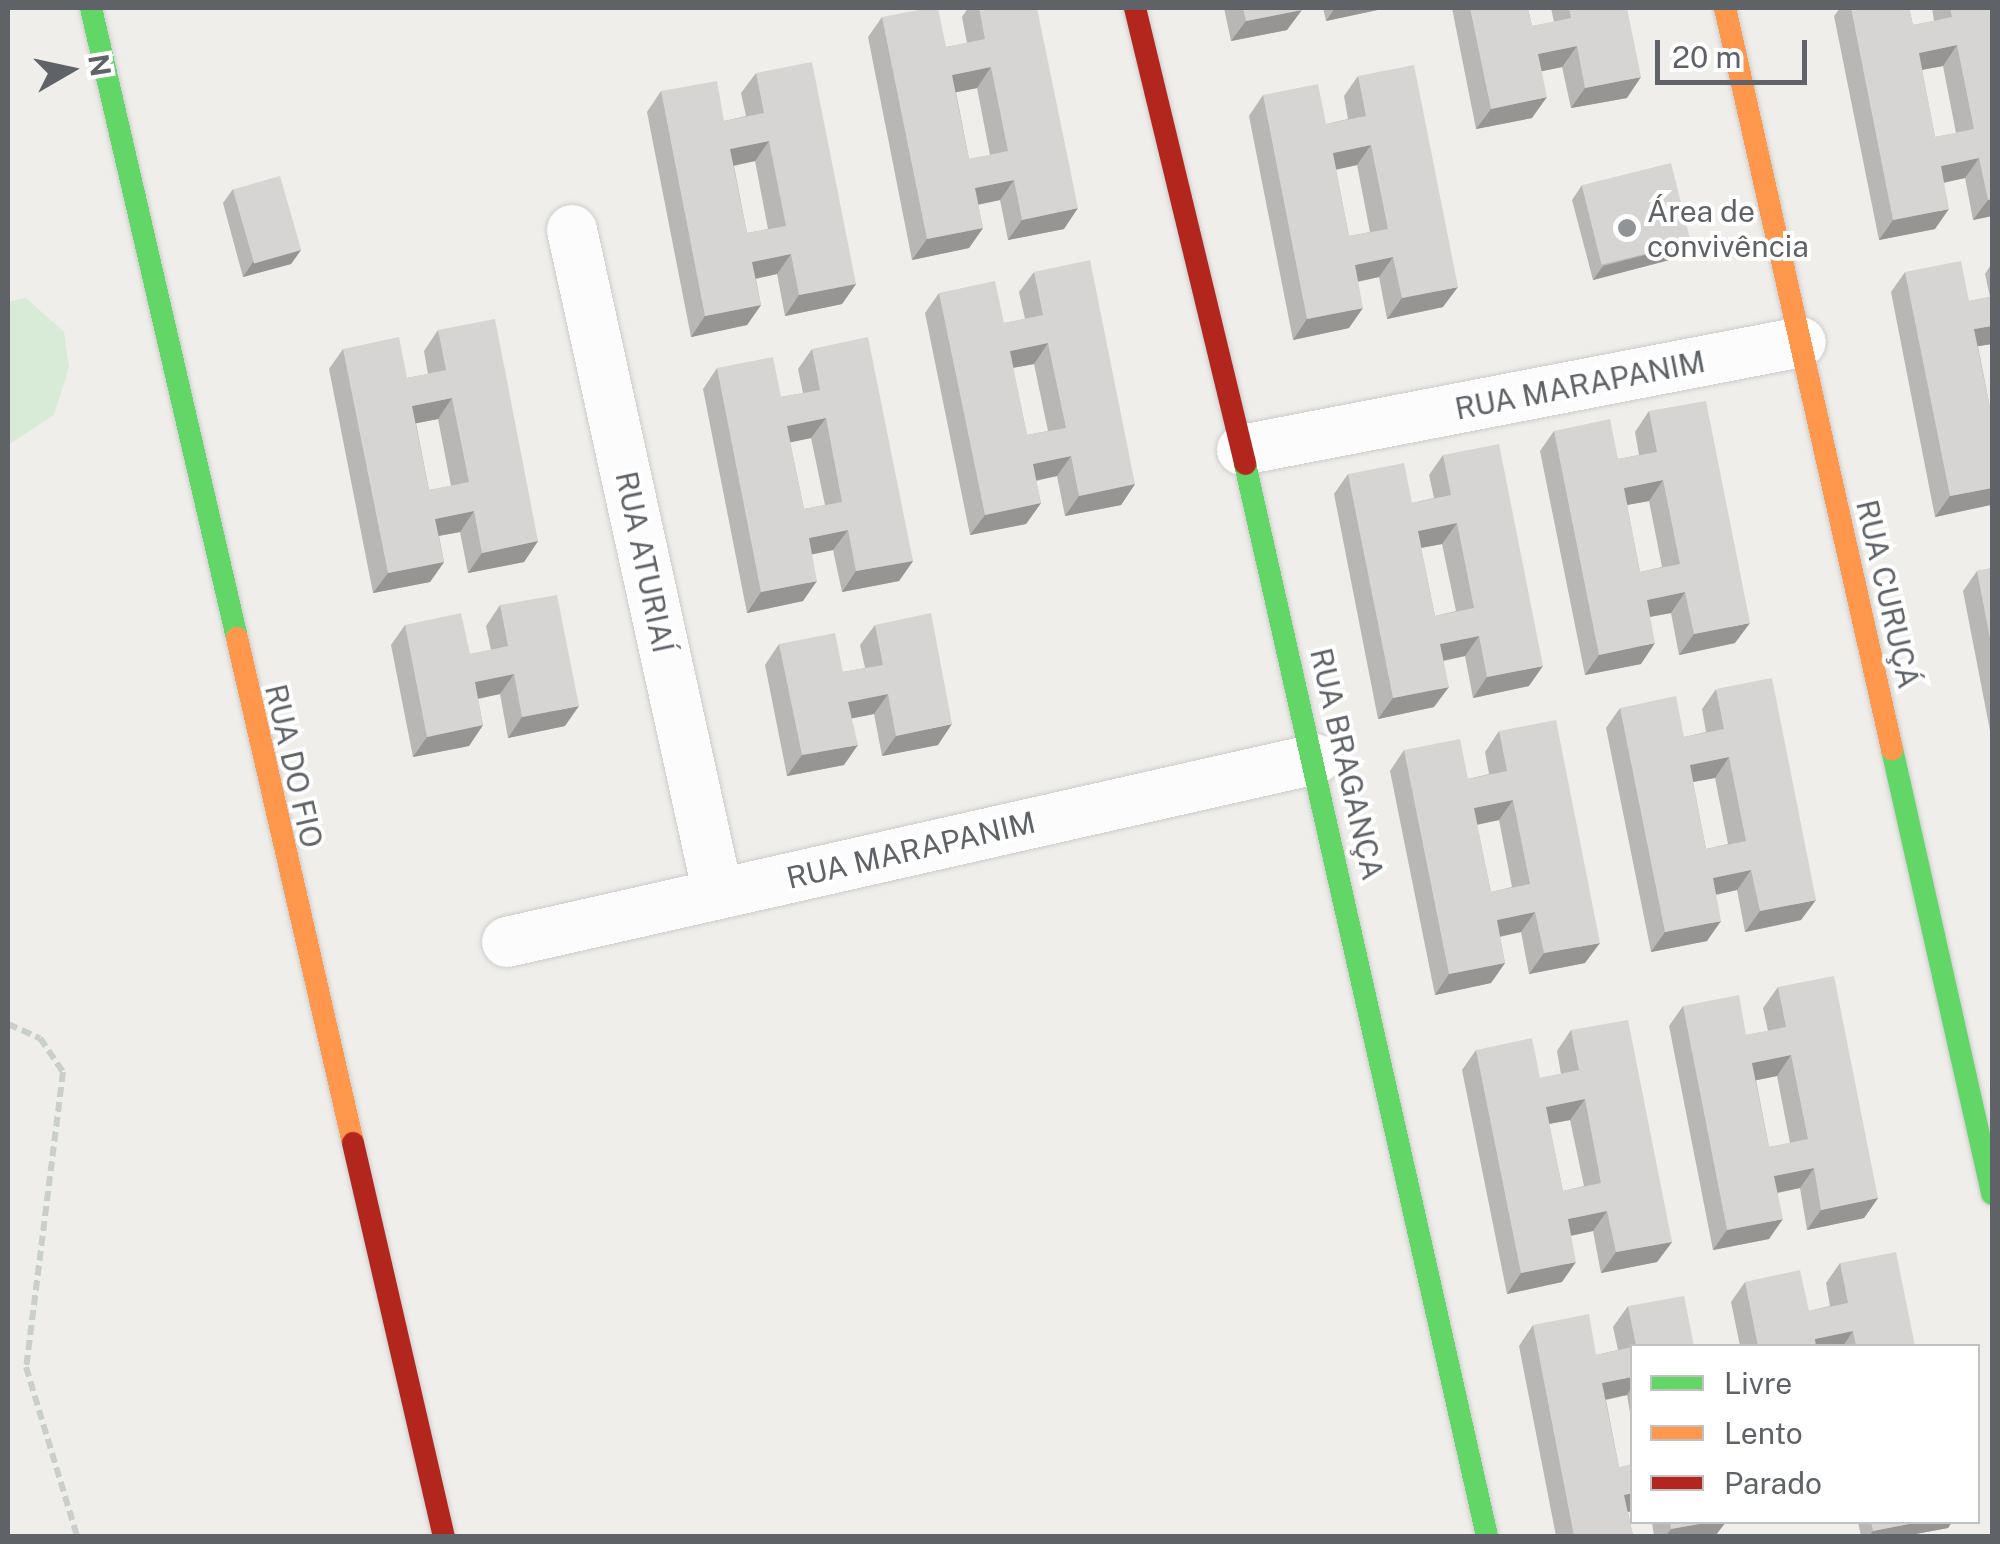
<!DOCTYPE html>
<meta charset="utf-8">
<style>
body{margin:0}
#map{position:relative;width:2000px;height:1544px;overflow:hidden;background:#efeeea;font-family:"Public Sans",sans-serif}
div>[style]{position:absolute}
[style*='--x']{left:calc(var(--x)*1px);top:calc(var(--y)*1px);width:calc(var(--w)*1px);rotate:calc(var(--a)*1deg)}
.green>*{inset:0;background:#d8ebd6}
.path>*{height:6px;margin-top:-3px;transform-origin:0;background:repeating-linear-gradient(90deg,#cacfcc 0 10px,transparent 0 15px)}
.roads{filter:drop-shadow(0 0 2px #cbcccc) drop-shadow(0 0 2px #cbcccc)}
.street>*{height:50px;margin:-25px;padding:0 25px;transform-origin:25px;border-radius:25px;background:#fdfcfc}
.fast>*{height:22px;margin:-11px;padding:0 11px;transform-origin:11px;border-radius:11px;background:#63d668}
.slow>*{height:22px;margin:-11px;padding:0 11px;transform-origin:11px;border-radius:11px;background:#ff974d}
.jam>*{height:22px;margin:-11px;padding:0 11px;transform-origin:11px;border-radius:11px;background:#b3261e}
.wall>*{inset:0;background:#b8b7b5}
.shaded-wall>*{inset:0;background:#969594}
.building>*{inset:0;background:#d6d5d3;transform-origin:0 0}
.dots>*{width:28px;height:28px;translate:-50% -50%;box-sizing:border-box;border:5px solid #fff;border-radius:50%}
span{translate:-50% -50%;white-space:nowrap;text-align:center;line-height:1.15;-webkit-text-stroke:8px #fff;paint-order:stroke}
.poi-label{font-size:30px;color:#5f6368}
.left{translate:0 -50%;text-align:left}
.street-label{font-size:30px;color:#5f6368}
.frame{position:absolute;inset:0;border:10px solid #5f6368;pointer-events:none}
.legend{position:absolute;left:1630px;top:1344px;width:350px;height:180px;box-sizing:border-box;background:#fff;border:2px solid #bfc1c3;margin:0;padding:12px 18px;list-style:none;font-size:30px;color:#5f6368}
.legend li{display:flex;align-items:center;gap:20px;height:50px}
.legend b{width:50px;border:2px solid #bfc1c3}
.north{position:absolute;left:20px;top:20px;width:100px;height:100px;-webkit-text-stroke:8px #fff;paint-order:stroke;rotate:81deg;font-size:28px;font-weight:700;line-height:40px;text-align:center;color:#5f6368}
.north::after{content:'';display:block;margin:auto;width:35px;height:45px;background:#5f6368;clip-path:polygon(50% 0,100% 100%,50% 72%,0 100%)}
.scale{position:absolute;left:1655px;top:40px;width:152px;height:45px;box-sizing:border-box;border:5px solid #5f6368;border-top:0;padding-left:12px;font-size:30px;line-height:35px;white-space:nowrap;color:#5f6368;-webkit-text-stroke:8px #fff;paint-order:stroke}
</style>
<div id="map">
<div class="green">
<i style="clip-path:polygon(26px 298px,64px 332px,69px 367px,54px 415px,8px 445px,8px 302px)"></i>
</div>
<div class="path">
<i style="--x:8;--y:1024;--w:35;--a:24"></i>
<i style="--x:40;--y:1038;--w:41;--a:55.9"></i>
<i style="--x:63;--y:1072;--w:297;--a:97.1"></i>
<i style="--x:26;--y:1367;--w:177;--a:73.2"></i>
</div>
<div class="roads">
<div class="street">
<i style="--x:572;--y:230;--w:680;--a:77.6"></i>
<i style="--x:1242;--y:450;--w:569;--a:-10.93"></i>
<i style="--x:507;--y:942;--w:829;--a:-12.75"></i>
</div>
<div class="fast">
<i style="--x:91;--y:8;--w:647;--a:76.95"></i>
<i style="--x:1245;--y:464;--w:1099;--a:77.28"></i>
<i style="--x:1892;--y:749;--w:456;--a:77.3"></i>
</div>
<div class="slow">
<i style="--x:1725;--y:8;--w:760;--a:77.3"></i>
<i style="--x:237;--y:638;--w:518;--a:77.06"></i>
</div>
<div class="jam">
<i style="--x:1135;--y:8;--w:469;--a:76.4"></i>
<i style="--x:353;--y:1143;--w:403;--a:77"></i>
</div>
</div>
<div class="wall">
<i style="clip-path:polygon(evenodd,968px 8px,1037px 8px,1064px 229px,1008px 240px,1000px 200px,978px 205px,983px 228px,969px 248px,912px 260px,868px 37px,882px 17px,946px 47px,967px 43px,962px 17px,968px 8px,977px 88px,990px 155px,969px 159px,956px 92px,977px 88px)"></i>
<i style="clip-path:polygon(1224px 8px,1301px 8px,1287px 30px,1231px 41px)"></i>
<i style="clip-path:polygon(1323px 8px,1383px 8px,1382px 9px,1326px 21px)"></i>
<i style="clip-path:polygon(1452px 8px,1528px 8px,1532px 26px,1554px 22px,1551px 8px,1627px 8px,1627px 98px,1571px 108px,1562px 67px,1541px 71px,1532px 118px,1476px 129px)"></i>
<i style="clip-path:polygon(evenodd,1840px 8px,1909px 8px,1913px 25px,1934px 21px,1932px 8px,1992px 8px,1992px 216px,1973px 220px,1965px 178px,1944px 183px,1935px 229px,1879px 240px,1834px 16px,1840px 8px,1943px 66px,1956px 133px,1935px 137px,1922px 70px,1943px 66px)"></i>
<i style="clip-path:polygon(evenodd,756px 73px,856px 284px,842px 304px,785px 316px,777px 274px,756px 279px,761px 305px,747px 325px,691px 337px,647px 112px,661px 91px,724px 121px,746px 116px,741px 93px,756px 73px,755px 161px,768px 229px,747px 233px,734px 166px,755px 161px)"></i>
<i style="clip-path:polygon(evenodd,1358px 76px,1443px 307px,1387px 319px,1379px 277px,1358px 282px,1349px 328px,1293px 340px,1249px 116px,1263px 95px,1326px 124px,1348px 119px,1344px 96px,1358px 76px,1357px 165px,1370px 232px,1349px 236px,1336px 170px,1357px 165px)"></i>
<i style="clip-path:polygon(1582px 185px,1691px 243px,1681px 257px,1593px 280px,1572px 200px)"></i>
<i style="clip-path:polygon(233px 189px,301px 250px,291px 264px,243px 277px,223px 203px)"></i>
<i style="clip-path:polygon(1992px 263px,1992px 344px,1978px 346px,1991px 413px,1992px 413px,1992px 504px,1935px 517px,1891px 292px,1905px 272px,1969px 301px,1990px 297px,1985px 274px)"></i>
<i style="clip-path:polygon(evenodd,1034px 272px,1135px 484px,1121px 505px,1065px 516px,1057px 476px,1036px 481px,1041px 503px,1026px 524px,970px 535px,925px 313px,939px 293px,1004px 323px,1025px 319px,1019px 292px,1034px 272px,1034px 364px,1048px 431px,1027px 435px,1013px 368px,1034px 364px)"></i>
<i style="clip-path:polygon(evenodd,438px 330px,538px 541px,524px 562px,468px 573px,460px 532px,439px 536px,444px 562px,430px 582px,373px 593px,329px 369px,343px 349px,407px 378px,428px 374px,424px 351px,438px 330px,438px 419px,451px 486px,429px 490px,416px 423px,438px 419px)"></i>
<i style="clip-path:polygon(evenodd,812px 349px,913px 561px,899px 581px,842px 592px,833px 550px,812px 554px,803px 601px,747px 613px,703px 389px,717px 368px,781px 397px,803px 393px,798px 369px,812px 349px,811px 438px,825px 505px,804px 509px,790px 442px,811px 438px)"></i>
<i style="clip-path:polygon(evenodd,1649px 411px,1735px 643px,1679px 655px,1671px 613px,1650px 617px,1641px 664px,1585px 675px,1540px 451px,1554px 431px,1618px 459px,1639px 455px,1635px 432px,1649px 411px,1649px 501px,1662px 567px,1640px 572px,1627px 505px,1649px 501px)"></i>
<i style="clip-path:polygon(evenodd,1443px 455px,1529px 686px,1473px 698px,1465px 656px,1444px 661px,1434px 707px,1378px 719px,1334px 494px,1348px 474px,1412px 503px,1434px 498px,1429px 475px,1443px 455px,1442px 544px,1456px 611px,1435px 616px,1421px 548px,1442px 544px)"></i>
<i style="clip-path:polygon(1992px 568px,1992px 741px,1963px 591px,1977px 571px)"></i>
<i style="clip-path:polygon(500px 605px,565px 726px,508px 738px,500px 694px,478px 699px,483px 725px,469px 746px,413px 757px,391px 645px,405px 625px,470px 654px,491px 650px,486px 626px)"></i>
<i style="clip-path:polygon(875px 625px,938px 745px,882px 756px,874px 714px,852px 718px,844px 765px,787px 776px,765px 665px,779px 644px,843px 672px,865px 668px,860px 645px)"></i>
<i style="clip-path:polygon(evenodd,1716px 689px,1801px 920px,1745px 932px,1737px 890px,1716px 895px,1707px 941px,1651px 952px,1606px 728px,1620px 708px,1684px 737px,1706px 732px,1702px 709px,1716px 689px,1715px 778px,1728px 844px,1706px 849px,1693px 782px,1715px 778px)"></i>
<i style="clip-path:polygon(evenodd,1499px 731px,1585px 963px,1529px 974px,1521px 932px,1500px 937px,1505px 963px,1491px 983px,1435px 995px,1390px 771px,1404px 750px,1468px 779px,1489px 774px,1485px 752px,1499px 731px,1499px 820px,1512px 887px,1491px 892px,1477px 825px,1499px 820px)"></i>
<i style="clip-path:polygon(evenodd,1778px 987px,1878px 1198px,1864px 1218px,1807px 1230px,1800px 1188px,1778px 1193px,1769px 1239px,1713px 1250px,1669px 1026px,1683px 1006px,1746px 1035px,1768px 1031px,1763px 1008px,1778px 987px,1777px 1076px,1790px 1143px,1769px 1147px,1756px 1080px,1777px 1076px)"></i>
<i style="clip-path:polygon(evenodd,1571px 1030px,1672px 1242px,1657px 1262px,1601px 1273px,1593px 1231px,1571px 1236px,1562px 1282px,1507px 1294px,1462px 1070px,1476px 1050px,1540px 1078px,1561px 1074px,1557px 1051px,1571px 1030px,1570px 1120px,1584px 1186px,1563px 1191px,1549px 1124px,1570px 1120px)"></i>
<i style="clip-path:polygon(1840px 1263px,1915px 1346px,1740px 1346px,1731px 1302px,1745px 1282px,1809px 1311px,1830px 1306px,1826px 1283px)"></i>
<i style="clip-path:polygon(1628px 1306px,1694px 1346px,1632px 1346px,1632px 1424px,1627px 1395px,1606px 1400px,1619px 1467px,1632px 1511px,1628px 1512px,1633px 1536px,1556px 1536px,1519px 1346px,1533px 1325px,1596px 1355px,1618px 1350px,1613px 1327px)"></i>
<i style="clip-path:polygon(1652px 1522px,1726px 1522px,1715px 1536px,1654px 1536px)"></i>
<i style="clip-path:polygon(1858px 1522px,1952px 1522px,1948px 1528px,1905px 1536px,1861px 1536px)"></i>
</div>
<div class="shaded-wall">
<i style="clip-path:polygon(1335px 8px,1383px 8px,1382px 9px,1326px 21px)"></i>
<i style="clip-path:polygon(1302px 10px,1287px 30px,1231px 41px,1246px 21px)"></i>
<i style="clip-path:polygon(1957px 45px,1943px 66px,1904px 73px,1919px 53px)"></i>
<i style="clip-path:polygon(1577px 46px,1562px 67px,1524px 75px,1538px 54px)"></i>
<i style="clip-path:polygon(991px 67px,977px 88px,938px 96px,952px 75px)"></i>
<i style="clip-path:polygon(1641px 77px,1627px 98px,1571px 108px,1585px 88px)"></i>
<i style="clip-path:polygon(1547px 97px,1532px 118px,1476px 129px,1491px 109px)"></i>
<i style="clip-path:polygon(769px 141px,755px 161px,716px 169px,730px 149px)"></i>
<i style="clip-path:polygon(1371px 145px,1357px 165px,1318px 173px,1333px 153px)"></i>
<i style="clip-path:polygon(1979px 158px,1965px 178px,1926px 186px,1941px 166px)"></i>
<i style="clip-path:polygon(1014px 180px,1000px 200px,960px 208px,975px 188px)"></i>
<i style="clip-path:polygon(1992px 199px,1992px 216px,1973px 220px,1988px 200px)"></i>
<i style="clip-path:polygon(1078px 208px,1064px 229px,1008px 240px,1022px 220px)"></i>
<i style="clip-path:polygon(1949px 209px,1935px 229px,1879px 240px,1893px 220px)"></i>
<i style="clip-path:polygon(983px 228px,969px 248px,912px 260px,927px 239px)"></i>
<i style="clip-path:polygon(1691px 243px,1681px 257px,1593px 280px,1603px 266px)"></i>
<i style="clip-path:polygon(301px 250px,291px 264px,243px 277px,253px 262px)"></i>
<i style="clip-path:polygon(791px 254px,777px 274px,738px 282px,752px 262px)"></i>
<i style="clip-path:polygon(1393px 257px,1379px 277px,1340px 285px,1355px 265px)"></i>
<i style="clip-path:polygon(856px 284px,842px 304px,785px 316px,799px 295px)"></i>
<i style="clip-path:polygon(1458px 287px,1443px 307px,1387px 319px,1402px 298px)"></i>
<i style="clip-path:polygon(761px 305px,747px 325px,691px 337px,705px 316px)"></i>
<i style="clip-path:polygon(1363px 308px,1349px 328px,1293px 340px,1307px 319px)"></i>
<i style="clip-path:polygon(1992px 326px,1992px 344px,1960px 349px,1974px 329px)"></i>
<i style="clip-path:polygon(1048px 343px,1034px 364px,995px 371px,1010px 351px)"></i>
<i style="clip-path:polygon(452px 398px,438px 419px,398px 427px,412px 406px)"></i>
<i style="clip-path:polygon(826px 418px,811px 438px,773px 446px,787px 426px)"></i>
<i style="clip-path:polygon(1071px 456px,1057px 476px,1018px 484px,1033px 464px)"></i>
<i style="clip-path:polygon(1663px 480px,1649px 501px,1610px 508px,1624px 488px)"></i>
<i style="clip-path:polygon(1135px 484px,1121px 505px,1065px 516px,1079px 496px)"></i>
<i style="clip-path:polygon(1992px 488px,1991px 505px,1935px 517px,1950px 496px)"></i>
<i style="clip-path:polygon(1041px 503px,1026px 524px,970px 535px,985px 515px)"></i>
<i style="clip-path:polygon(474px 511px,460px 532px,421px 539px,435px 519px)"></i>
<i style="clip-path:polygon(1457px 523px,1442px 544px,1404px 551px,1418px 531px)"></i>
<i style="clip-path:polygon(848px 530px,833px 550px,795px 558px,809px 538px)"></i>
<i style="clip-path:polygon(538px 541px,524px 562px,468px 573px,482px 553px)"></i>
<i style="clip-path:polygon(913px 561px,899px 581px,842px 592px,856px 571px)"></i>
<i style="clip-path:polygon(444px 562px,430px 582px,373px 593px,388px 573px)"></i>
<i style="clip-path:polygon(817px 581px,803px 601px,747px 613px,761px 592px)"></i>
<i style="clip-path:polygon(1685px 592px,1671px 613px,1632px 620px,1647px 600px)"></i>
<i style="clip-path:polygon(1750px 623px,1735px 643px,1679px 655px,1694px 634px)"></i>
<i style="clip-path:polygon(1479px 636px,1465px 656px,1426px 664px,1440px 644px)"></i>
<i style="clip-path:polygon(1655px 643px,1641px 664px,1585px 675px,1599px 655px)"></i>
<i style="clip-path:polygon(1543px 666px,1529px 686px,1473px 698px,1487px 677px)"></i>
<i style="clip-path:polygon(514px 674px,500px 694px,461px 702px,475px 682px)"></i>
<i style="clip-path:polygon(1449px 687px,1434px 707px,1378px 719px,1393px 698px)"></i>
<i style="clip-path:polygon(888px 694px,874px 714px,834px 722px,848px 702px)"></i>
<i style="clip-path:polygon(579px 706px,565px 726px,508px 738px,522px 717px)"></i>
<i style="clip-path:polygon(952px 724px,938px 745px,882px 756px,896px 736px)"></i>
<i style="clip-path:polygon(483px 725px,469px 746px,413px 757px,427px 737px)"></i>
<i style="clip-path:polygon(858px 745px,844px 765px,787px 776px,802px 755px)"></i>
<i style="clip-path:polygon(1729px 757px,1715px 778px,1675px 785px,1690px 765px)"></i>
<i style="clip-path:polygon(1513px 800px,1499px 820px,1460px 828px,1474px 808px)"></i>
<i style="clip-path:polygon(1751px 870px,1737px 890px,1698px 898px,1713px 878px)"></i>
<i style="clip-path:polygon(1816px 900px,1801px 920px,1745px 932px,1760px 911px)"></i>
<i style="clip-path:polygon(1535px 912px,1521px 932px,1482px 940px,1497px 920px)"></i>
<i style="clip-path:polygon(1721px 921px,1707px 941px,1651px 952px,1665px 932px)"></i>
<i style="clip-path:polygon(1600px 943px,1585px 963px,1529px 974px,1544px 953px)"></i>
<i style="clip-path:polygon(1505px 963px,1491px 983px,1435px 995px,1449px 974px)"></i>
<i style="clip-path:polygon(1791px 1055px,1777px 1076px,1738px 1084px,1752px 1063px)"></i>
<i style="clip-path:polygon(1585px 1099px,1570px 1120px,1532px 1127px,1546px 1107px)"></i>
<i style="clip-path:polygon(1814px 1168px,1800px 1188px,1760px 1196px,1774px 1176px)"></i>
<i style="clip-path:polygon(1878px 1198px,1864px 1218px,1807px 1230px,1821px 1210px)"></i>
<i style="clip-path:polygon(1607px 1211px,1593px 1231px,1554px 1239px,1568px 1219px)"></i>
<i style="clip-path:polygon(1783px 1219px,1769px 1239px,1713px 1250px,1727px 1230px)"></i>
<i style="clip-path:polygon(1672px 1242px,1657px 1262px,1601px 1273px,1616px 1252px)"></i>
<i style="clip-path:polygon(1576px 1262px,1562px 1282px,1507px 1294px,1521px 1273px)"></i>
<i style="clip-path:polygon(1853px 1331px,1843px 1346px,1809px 1346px,1815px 1339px)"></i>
<i style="clip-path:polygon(1632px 1377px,1632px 1387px,1627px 1395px,1588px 1403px,1602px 1383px)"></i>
<i style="clip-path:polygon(1632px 1493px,1632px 1511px,1610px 1515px,1624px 1495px)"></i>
<i style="clip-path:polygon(1710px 1522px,1726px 1522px,1715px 1536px,1666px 1536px,1671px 1529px)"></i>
<i style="clip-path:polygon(1919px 1522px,1952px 1522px,1948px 1528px,1905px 1536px,1869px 1536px,1873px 1531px)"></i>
</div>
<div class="building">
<i style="clip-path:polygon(evenodd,929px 8px,938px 8px,946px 47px,985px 39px,979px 8px,1037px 8px,1078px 208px,1022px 220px,1014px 180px,975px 188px,983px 228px,927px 239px,882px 17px,929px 8px,991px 67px,1008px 151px,969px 159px,952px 75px,991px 67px)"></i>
<i style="clip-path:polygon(1243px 8px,1301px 8px,1302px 10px,1246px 21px)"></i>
<i style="clip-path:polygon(1470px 8px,1528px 8px,1532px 26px,1571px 18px,1569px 8px,1627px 8px,1641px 77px,1585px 88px,1577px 46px,1538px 54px,1547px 97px,1491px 109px)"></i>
<i style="clip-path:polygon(evenodd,1851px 8px,1909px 8px,1913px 25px,1952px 17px,1950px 8px,1992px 8px,1992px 199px,1988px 200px,1979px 158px,1941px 166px,1949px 209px,1893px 220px,1851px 8px,1957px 45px,1974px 129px,1935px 137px,1919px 53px,1957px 45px)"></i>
<i style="clip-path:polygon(evenodd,812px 62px,856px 284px,799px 295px,791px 254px,752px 262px,761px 305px,705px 316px,661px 91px,717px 81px,724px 121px,764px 113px,756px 73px,812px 62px,769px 141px,786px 226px,747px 233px,730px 149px,769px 141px)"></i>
<i style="clip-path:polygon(evenodd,1414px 65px,1458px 287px,1402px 298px,1393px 257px,1355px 265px,1363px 308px,1307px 319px,1263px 95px,1318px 84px,1326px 124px,1366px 116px,1358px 76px,1414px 65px,1371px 145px,1388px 229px,1349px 236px,1333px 153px,1371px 145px)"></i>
<i style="left:1671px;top:163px;width:82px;height:92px;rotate:76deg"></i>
<i style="left:280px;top:176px;width:77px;height:49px;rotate:74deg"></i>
<i style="clip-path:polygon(evenodd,1090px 260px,1135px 484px,1079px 496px,1071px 456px,1033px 464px,1041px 503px,985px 515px,939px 293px,995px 281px,1004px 323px,1043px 315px,1034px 272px,1090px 260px,1048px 343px,1066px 428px,1027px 435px,1010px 351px,1048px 343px)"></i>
<i style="clip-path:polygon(1961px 261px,1969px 301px,1992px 296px,1992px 326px,1974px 329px,1991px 413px,1992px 413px,1992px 488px,1950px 496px,1905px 272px)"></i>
<i style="clip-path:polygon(evenodd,495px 319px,538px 541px,482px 553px,474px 511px,435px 519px,444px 562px,388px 573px,343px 349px,399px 337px,407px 378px,446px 370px,438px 330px,495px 319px,452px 398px,469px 482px,429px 490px,412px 406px,452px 398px)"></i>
<i style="clip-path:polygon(evenodd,868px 337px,913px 561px,856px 571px,848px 530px,809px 538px,817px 581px,761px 592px,717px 368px,773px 357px,781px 397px,820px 390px,812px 349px,868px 337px,826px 418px,842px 502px,804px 509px,787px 426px,826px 418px)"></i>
<i style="clip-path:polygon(evenodd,1706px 401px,1750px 623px,1694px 634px,1685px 592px,1647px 600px,1655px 643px,1599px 655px,1554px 431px,1610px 419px,1618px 459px,1657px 452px,1649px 411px,1706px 401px,1663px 480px,1680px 564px,1640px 572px,1624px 488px,1663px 480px)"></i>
<i style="clip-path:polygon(evenodd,1499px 444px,1543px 666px,1487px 677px,1479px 636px,1440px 644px,1449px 687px,1393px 698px,1348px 474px,1404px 463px,1412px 503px,1451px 495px,1443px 455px,1499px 444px,1457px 523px,1474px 608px,1435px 616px,1418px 531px,1457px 523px)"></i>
<i style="clip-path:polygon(1992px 568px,1992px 649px,1977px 571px)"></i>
<i style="clip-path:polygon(557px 595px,579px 706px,522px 717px,514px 674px,475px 682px,483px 725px,427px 737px,405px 625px,461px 613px,470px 654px,508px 646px,500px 605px)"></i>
<i style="clip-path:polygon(931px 613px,952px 724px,896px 736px,888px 694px,848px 702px,858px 745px,802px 755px,779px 644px,835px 633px,843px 672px,883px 665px,875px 625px)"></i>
<i style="clip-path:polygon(evenodd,1772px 678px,1816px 900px,1760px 911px,1751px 870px,1713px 878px,1721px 921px,1665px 932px,1620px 708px,1676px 696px,1684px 737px,1724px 729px,1716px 689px,1772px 678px,1729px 757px,1746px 841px,1706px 849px,1690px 765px,1729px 757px)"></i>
<i style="clip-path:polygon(evenodd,1556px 720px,1600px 943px,1544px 953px,1535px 912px,1497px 920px,1505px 963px,1449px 974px,1404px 750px,1460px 739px,1468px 779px,1507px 771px,1499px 731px,1556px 720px,1513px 800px,1530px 884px,1491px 892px,1474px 808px,1513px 800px)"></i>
<i style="clip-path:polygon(evenodd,1834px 976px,1878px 1198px,1821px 1210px,1814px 1168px,1774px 1176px,1783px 1219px,1727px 1230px,1683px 1006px,1739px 995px,1746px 1035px,1786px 1027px,1778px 987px,1834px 976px,1791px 1055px,1808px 1139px,1769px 1147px,1752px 1063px,1791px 1055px)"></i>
<i style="clip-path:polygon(evenodd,1628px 1020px,1672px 1242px,1616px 1252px,1607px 1211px,1568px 1219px,1576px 1262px,1521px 1273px,1476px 1050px,1532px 1038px,1540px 1078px,1579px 1070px,1571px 1030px,1628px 1020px,1585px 1099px,1601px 1183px,1563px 1191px,1546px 1107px,1585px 1099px)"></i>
<i style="clip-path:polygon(1896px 1252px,1915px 1346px,1856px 1346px,1853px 1331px,1815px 1339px,1816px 1346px,1758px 1346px,1745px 1282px,1800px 1270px,1809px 1311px,1848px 1303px,1840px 1263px)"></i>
<i style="clip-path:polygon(1684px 1296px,1694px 1346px,1636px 1346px,1628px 1306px)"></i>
<i style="clip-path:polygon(1589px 1314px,1596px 1355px,1632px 1347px,1632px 1377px,1602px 1383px,1619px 1467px,1632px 1464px,1632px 1493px,1624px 1495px,1633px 1536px,1574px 1536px,1533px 1325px)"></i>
<i style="clip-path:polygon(1670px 1522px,1710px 1522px,1671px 1529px)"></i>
<i style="clip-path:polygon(1871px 1522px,1919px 1522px,1873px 1531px)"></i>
</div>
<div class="dots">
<i style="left:1627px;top:228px;background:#919496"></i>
</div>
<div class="poi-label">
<span class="left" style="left:1647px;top:228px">Área de<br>convivência</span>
</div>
<div class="street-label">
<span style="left:1580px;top:385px;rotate:-11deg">RUA MARAPANIM</span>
<span style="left:645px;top:562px;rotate:78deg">RUA ATURIAÍ</span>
<span style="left:1888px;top:594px;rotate:77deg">RUA CURUÇÁ</span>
<span style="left:1347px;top:764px;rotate:77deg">RUA BRAGANÇA</span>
<span style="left:294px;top:766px;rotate:77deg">RUA DO FIO</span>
<span style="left:911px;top:850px;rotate:-13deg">RUA MARAPANIM</span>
</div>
<div class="frame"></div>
<ul class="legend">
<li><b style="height:12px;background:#63d668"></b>Livre</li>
<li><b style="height:12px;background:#ff974d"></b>Lento</li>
<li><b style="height:12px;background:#b3261e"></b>Parado</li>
</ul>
<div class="north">N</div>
<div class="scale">20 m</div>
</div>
